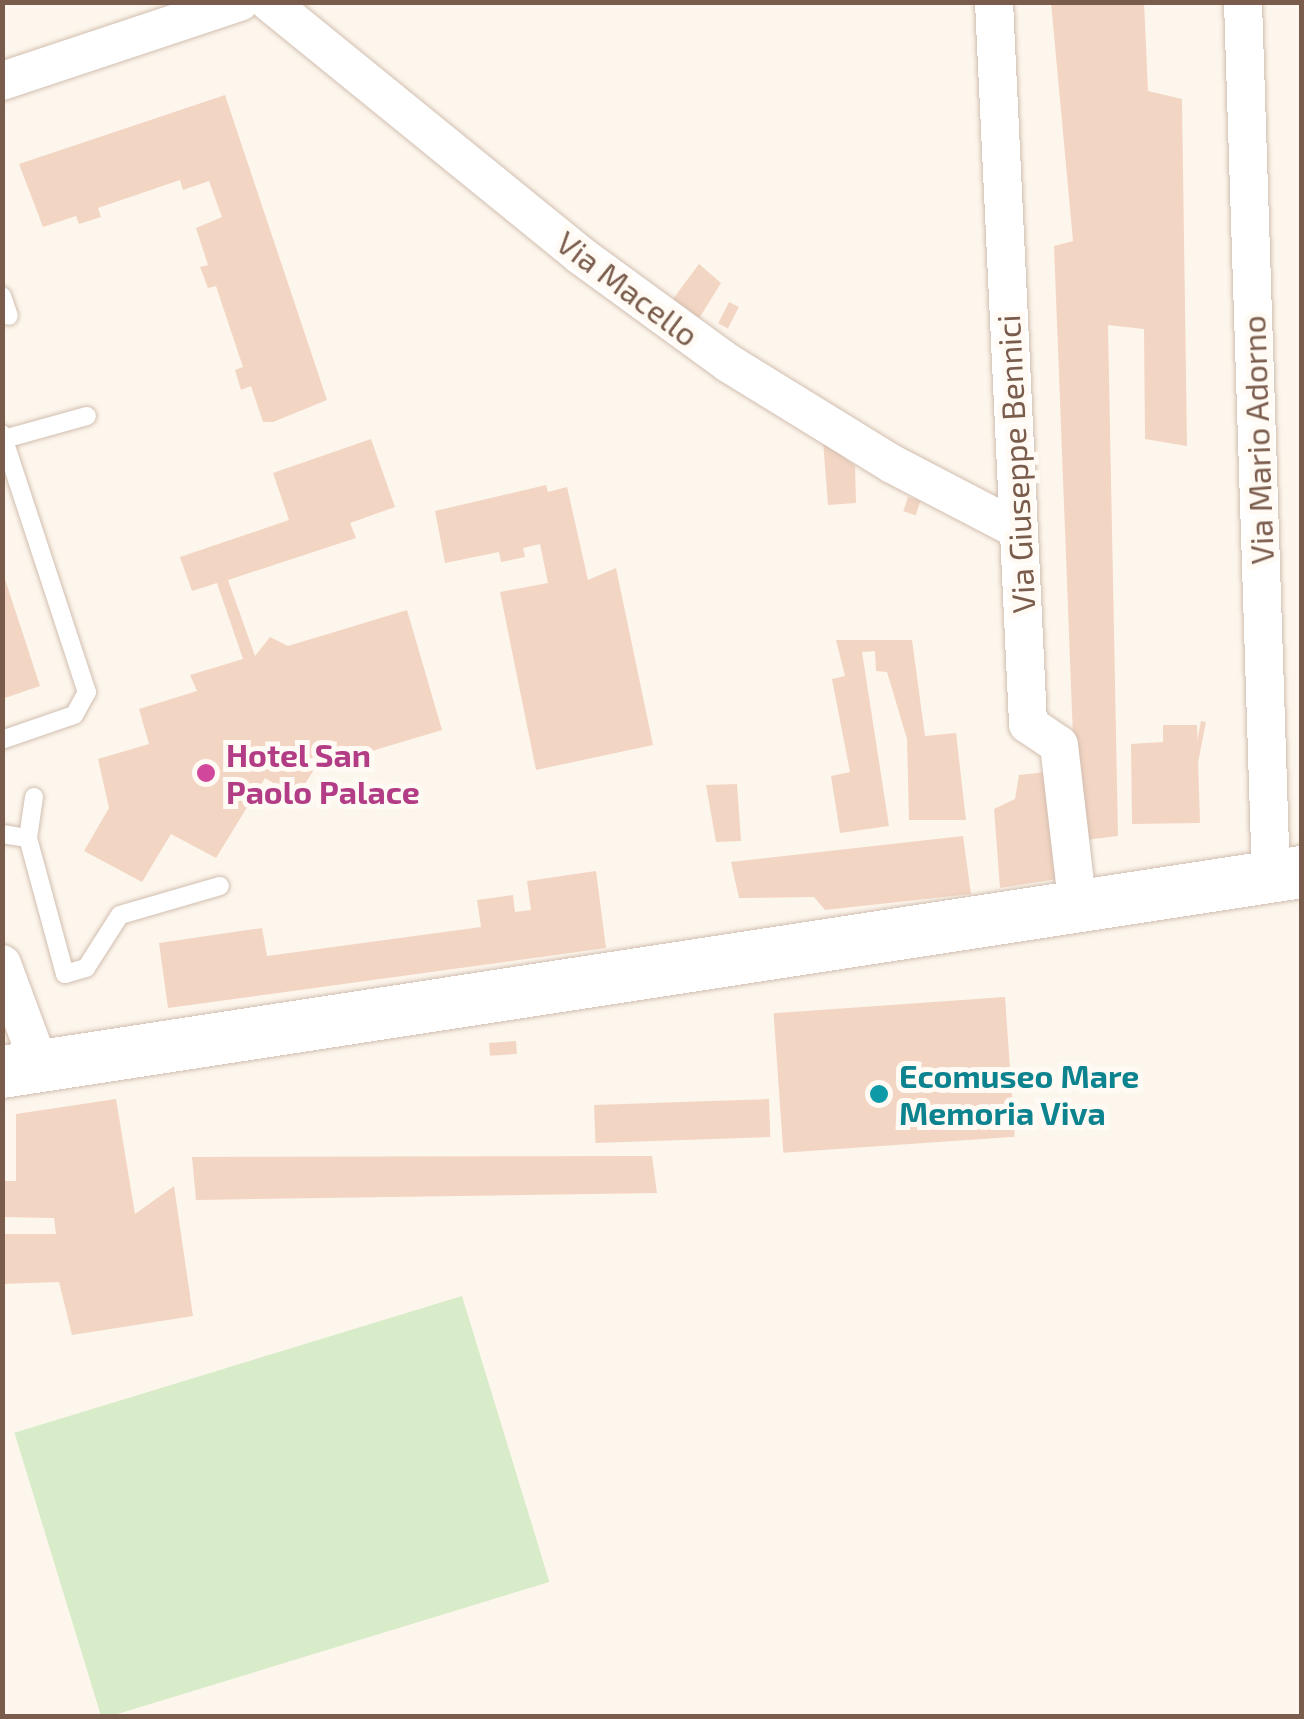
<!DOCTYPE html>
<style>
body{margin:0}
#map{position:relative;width:1304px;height:1719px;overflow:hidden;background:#fdf6ec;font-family:"Exo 2",sans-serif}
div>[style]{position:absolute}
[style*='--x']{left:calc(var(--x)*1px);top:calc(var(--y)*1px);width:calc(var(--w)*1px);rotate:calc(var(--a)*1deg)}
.green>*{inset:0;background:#d8ecc9;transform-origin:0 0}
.building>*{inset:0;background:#f3d5c3;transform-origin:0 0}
.roads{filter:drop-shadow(0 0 2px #d1beb0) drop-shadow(0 0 2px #d1beb0)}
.lane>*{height:18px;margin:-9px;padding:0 9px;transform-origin:9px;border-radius:9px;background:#fff}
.street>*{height:38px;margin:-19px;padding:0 19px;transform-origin:19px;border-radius:19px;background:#fff}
.secondary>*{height:52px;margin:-26px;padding:0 26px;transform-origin:26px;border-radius:26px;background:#fff}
.dots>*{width:28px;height:28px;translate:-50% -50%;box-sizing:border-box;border:5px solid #fffaf3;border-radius:50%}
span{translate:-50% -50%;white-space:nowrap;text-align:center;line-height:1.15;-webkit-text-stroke:10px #fffaf3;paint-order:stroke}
.street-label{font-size:32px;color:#7a5c4d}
.hotel-label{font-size:32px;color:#b23c85;font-weight:700}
.left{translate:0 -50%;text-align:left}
.culture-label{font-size:32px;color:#0d838f;font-weight:700}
.frame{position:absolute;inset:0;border:5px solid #7a5c4d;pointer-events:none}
</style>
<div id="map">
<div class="green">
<i style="left:462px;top:1296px;width:299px;height:468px;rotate:73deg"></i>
</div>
<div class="building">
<i style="clip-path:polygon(1051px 2px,1144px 2px,1148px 91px,1182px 99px,1187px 446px,1145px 439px,1144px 329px,1108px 325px,1118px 836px,1077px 841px,1054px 246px,1073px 241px)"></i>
<i style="clip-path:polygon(225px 95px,327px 400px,273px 422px,263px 422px,251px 386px,241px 390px,235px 370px,243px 367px,216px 286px,208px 288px,200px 267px,208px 265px,196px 228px,222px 217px,209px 181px,183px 190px,180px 180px,98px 208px,101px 217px,79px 224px,76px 216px,43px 227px,19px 164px)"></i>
<i style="clip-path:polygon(699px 264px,721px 283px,698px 320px,670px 303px)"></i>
<i style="left:729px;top:302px;width:11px;height:24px;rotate:27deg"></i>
<i style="clip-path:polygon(371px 439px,395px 507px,350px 523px,356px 538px,228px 580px,255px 656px,270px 637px,288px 646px,407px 610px,442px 730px,315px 768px,305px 784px,283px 789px,265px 778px,216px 858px,171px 834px,142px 882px,84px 851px,109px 808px,98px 759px,149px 744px,139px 709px,197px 691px,190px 675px,243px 659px,217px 583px,192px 591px,180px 557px,289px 520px,273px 473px)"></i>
<i style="clip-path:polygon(823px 441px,855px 466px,856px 503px,828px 505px)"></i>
<i style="clip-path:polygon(546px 485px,548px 492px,567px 487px,588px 580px,616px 568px,653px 745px,536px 770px,500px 592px,548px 583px,540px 544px,523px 548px,525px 557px,501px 562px,499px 552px,445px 563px,435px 511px)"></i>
<i style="left:908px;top:497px;width:13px;height:15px;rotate:18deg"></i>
<i style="clip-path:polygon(2px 570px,40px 686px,2px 699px)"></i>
<i style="clip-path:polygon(836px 640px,912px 640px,925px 736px,956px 733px,966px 820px,909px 820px,907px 739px,887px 672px,876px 671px,875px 651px,862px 652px,889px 826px,840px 833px,831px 776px,850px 772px,832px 679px,845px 676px)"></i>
<i style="left:1201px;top:721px;width:5px;height:97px;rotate:11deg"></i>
<i style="clip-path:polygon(1163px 725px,1197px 725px,1200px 823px,1132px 824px,1131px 744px,1163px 742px)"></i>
<i style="clip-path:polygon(1055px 771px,1064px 878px,1000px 888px,994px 809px,1015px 799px,1019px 775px)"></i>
<i style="clip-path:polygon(737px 784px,741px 841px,716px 842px,706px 785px)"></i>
<i style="clip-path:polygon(963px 836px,971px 894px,825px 910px,814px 897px,739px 898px,731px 862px)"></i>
<i style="clip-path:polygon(596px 871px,606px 948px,168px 1008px,159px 943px,262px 928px,267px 956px,481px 927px,477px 900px,513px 895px,515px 912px,531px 910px,527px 881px)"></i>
<i style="left:1005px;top:997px;width:140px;height:232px;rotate:86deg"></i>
<i style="left:516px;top:1041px;width:13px;height:27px;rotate:86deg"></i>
<i style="clip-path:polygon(116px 1099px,135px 1214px,174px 1186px,193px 1316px,72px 1335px,59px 1282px,2px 1284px,2px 1234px,56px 1234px,54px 1218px,2px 1217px,2px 1181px,16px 1181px,16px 1114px)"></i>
<i style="left:769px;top:1099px;width:38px;height:175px;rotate:88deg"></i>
<i style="clip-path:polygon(652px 1156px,657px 1193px,196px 1200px,192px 1157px)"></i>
</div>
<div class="roads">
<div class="lane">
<i style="--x:2;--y:296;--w:21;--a:71"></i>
<i style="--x:2;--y:434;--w:272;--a:71.8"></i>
<i style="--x:87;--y:692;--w:26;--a:119"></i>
<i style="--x:74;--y:715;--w:76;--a:160.9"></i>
<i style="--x:4;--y:439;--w:86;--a:-15.5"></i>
<i style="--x:34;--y:797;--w:41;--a:98.3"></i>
<i style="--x:28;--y:838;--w:141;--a:74.8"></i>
<i style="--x:65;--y:974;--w:22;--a:-16"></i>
<i style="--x:86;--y:968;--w:63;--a:-57.3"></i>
<i style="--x:120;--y:915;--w:104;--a:-16.2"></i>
<i style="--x:2;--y:834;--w:26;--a:9"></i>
</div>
<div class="street">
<i style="--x:269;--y:2;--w:401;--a:39.1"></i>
<i style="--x:580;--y:255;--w:183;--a:36.1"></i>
<i style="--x:728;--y:363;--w:193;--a:31.6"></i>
<i style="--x:892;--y:464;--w:141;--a:27.5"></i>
<i style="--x:994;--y:2;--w:723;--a:87.3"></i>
<i style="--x:1028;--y:724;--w:37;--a:34"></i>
<i style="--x:1059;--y:745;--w:164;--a:83.4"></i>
<i style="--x:1243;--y:2;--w:875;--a:88.17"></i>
<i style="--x:2;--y:81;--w:251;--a:-18.4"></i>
<i style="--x:2;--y:964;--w:110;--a:69.7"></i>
</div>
<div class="secondary">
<i style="--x:2;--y:1072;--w:1315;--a:-8.75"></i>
</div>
</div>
<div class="dots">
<i style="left:206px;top:773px;background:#d1479c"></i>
<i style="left:879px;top:1094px;background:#0f9aa8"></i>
</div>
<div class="street-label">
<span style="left:628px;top:288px;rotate:37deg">Via Macello</span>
<span style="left:1257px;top:440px;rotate:-92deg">Via Mario Adorno</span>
<span style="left:1015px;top:464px;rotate:-93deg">Via Giuseppe Bennici</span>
</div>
<div class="hotel-label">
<span class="left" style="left:226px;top:773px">Hotel San<br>Paolo Palace</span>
</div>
<div class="culture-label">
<span class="left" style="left:899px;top:1094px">Ecomuseo Mare<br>Memoria Viva</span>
</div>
<div class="frame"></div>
</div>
